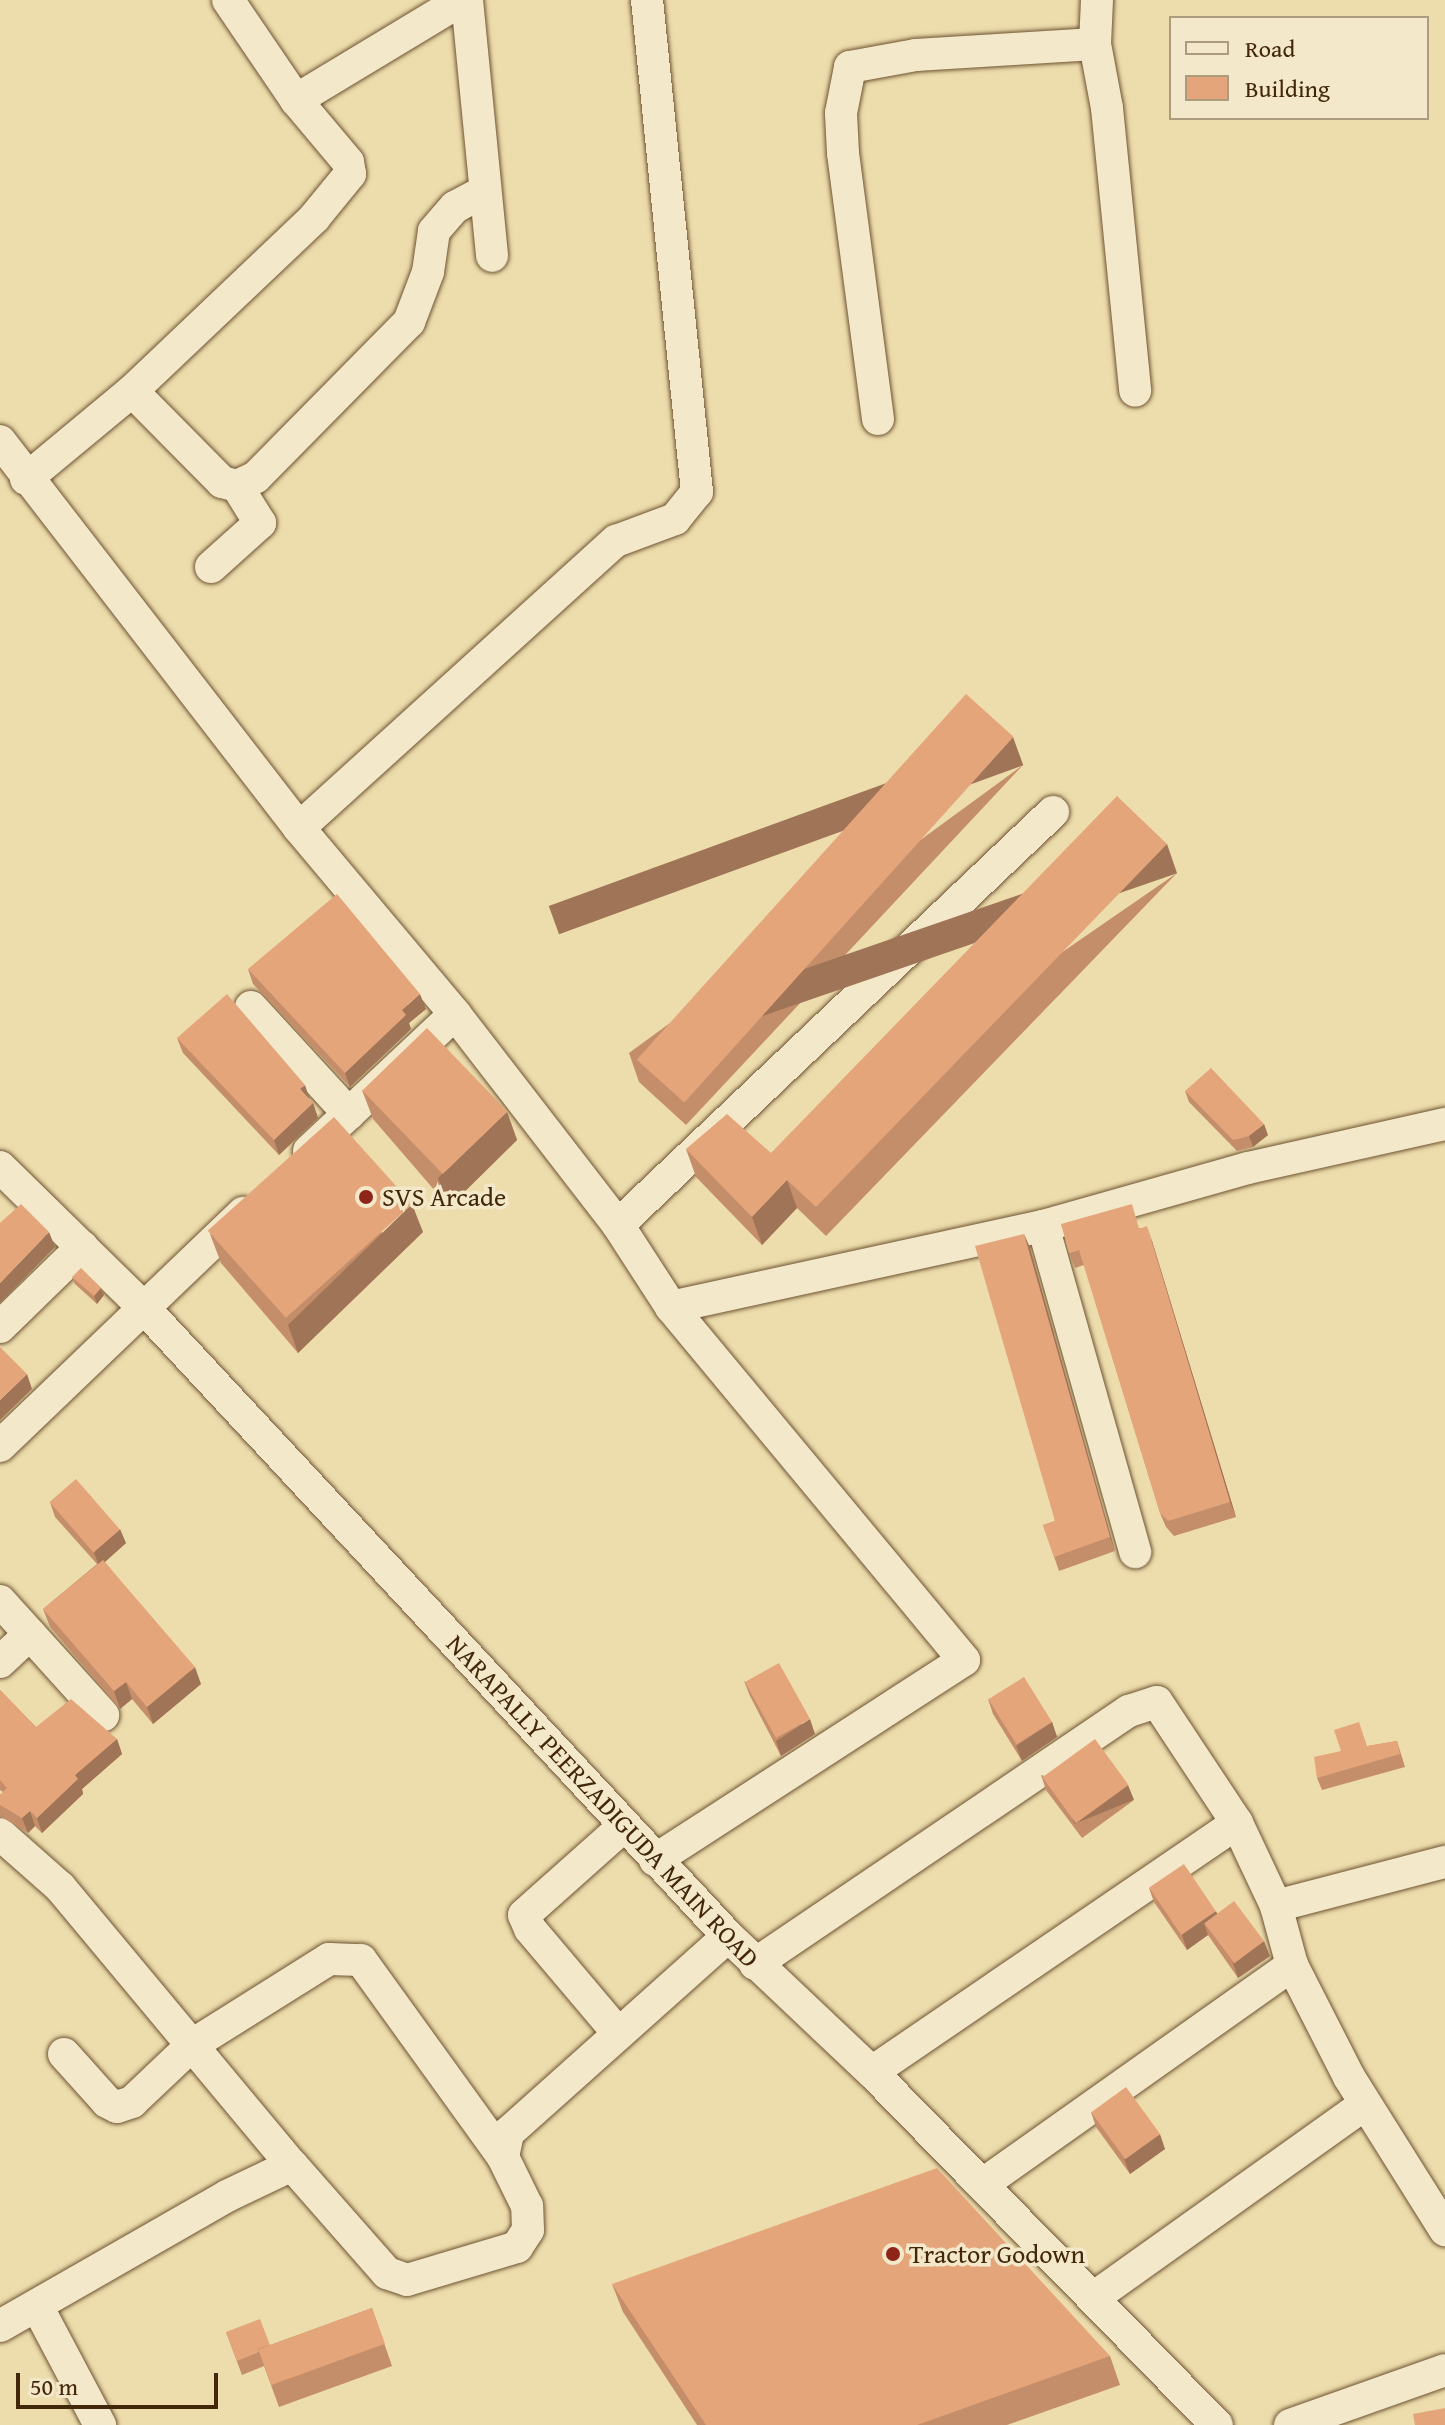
<!DOCTYPE html>
<style>
body{margin:0}
#map{position:relative;width:1445px;height:2425px;overflow:hidden;background:#eddcac;font-family:"Gentium Book Plus",serif}
div>[style]{position:absolute}
[style*='--x']{left:calc(var(--x)*1px);top:calc(var(--y)*1px);width:calc(var(--w)*1px);rotate:calc(var(--a)*1deg)}
.roads{filter:drop-shadow(0 0 2px #6e5433) drop-shadow(0 0 2px #6e5433)}
.minor>*{height:32px;margin:-16px;padding:0 16px;transform-origin:16px;border-radius:16px;background:#f3e8c9}
.wall>*{inset:0;background:#c58e6a}
.shaded-wall>*{inset:0;background:#a07456;transform-origin:0 0}
.building>*{inset:0;background:#e5a57b;transform-origin:0 0}
.dots>*{width:22px;height:22px;translate:-50% -50%;box-sizing:border-box;border:4px solid #f3e8c9;border-radius:50%}
span{translate:-50% -50%;white-space:nowrap;text-align:center;line-height:1.15;-webkit-text-stroke:7px #f3e8c9;paint-order:stroke}
.poi-label{font-size:26px;color:#43270b}
.left{translate:0 -50%;text-align:left}
.street-label{font-size:26px;color:#43270b}
.legend{position:absolute;left:1169px;top:16px;width:260px;height:104px;box-sizing:border-box;background:#f3e8c9;border:2px solid #ad9b7d;margin:0;padding:10px 14px;list-style:none;font-size:24px;color:#43270b}
.legend li{display:flex;align-items:center;gap:16px;height:40px}
.legend b{width:40px;border:2px solid #ad9b7d}
.scale{position:absolute;left:16px;top:2373px;width:202px;height:36px;box-sizing:border-box;border:4px solid #43270b;border-top:0;padding-left:10px;font-size:24px;line-height:28px;white-space:nowrap;color:#43270b;-webkit-text-stroke:6px #f3e8c9;paint-order:stroke}
</style>
<div id="map">
<div class="roads">
<div class="minor">
<i style="--x:467;--y:0;--w:257;--a:84.4"></i>
<i style="--x:1097;--y:0;--w:44;--a:92.6"></i>
<i style="--x:1095;--y:44;--w:65;--a:79.4"></i>
<i style="--x:1107;--y:108;--w:284;--a:84.3"></i>
<i style="--x:296;--y:100;--w:194;--a:-31.1"></i>
<i style="--x:132;--y:391;--w:128;--a:45.3"></i>
<i style="--x:222;--y:482;--w:16;--a:15"></i>
<i style="--x:237;--y:486;--w:21;--a:-25"></i>
<i style="--x:256;--y:477;--w:218;--a:-45.4"></i>
<i style="--x:409;--y:322;--w:53;--a:-69.2"></i>
<i style="--x:428;--y:272;--w:41;--a:-81.7"></i>
<i style="--x:434;--y:231;--w:32;--a:-49"></i>
<i style="--x:455;--y:207;--w:32;--a:-28"></i>
<i style="--x:878;--y:419;--w:268;--a:-97.5"></i>
<i style="--x:843;--y:153;--w:40;--a:-92.9"></i>
<i style="--x:841;--y:113;--w:47;--a:-78.9"></i>
<i style="--x:850;--y:67;--w:67;--a:-10.3"></i>
<i style="--x:916;--y:55;--w:179;--a:-3.5"></i>
<i style="--x:0;--y:441;--w:489;--a:52.3"></i>
<i style="--x:299;--y:828;--w:243;--a:50"></i>
<i style="--x:455;--y:1014;--w:267;--a:52.3"></i>
<i style="--x:618;--y:1225;--w:98;--a:57.1"></i>
<i style="--x:671;--y:1307;--w:381;--a:-12.3"></i>
<i style="--x:1043;--y:1226;--w:213;--a:-15.8"></i>
<i style="--x:1248;--y:1168;--w:202;--a:-12.6"></i>
<i style="--x:26;--y:479;--w:138;--a:-39.7"></i>
<i style="--x:132;--y:391;--w:251;--a:-43.5"></i>
<i style="--x:314;--y:218;--w:57;--a:-50.7"></i>
<i style="--x:350;--y:174;--w:12;--a:-99"></i>
<i style="--x:348;--y:162;--w:81;--a:-130"></i>
<i style="--x:296;--y:100;--w:121;--a:-124.2"></i>
<i style="--x:211;--y:567;--w:66;--a:-41.9"></i>
<i style="--x:260;--y:523;--w:44;--a:-121.9"></i>
<i style="--x:299;--y:828;--w:428;--a:-42.2"></i>
<i style="--x:616;--y:541;--w:63;--a:-20.4"></i>
<i style="--x:675;--y:519;--w:35;--a:-51"></i>
<i style="--x:697;--y:492;--w:495;--a:-95.8"></i>
<i style="--x:251;--y:1007;--w:145;--a:47.5"></i>
<i style="--x:309;--y:1151;--w:200;--a:-43.2"></i>
<i style="--x:0;--y:1167;--w:200;--a:44.4"></i>
<i style="--x:143;--y:1307;--w:859;--a:47.08"></i>
<i style="--x:728;--y:1936;--w:198;--a:43.4"></i>
<i style="--x:872;--y:2072;--w:494;--a:45.7"></i>
<i style="--x:618;--y:1225;--w:600;--a:-43.51"></i>
<i style="--x:1043;--y:1226;--w:339;--a:74.2"></i>
<i style="--x:0;--y:1327;--w:115;--a:-44.3"></i>
<i style="--x:0;--y:1446;--w:337;--a:-43.8"></i>
<i style="--x:0;--y:1601;--w:154;--a:47.9"></i>
<i style="--x:0;--y:1662;--w:41;--a:-43"></i>
<i style="--x:0;--y:1834;--w:80;--a:41.5"></i>
<i style="--x:60;--y:1887;--w:362;--a:50.2"></i>
<i style="--x:655;--y:1860;--w:368;--a:-32.9"></i>
<i style="--x:964;--y:1660;--w:459;--a:-129.7"></i>
<i style="--x:1276;--y:1906;--w:175;--a:-14.6"></i>
<i style="--x:755;--y:1964;--w:452;--a:-34.1"></i>
<i style="--x:1129;--y:1711;--w:29;--a:-18"></i>
<i style="--x:1157;--y:1702;--w:145;--a:56.5"></i>
<i style="--x:1237;--y:1823;--w:92;--a:64.8"></i>
<i style="--x:1276;--y:1906;--w:61;--a:74.8"></i>
<i style="--x:1292;--y:1965;--w:126;--a:63"></i>
<i style="--x:1349;--y:2077;--w:181;--a:57.9"></i>
<i style="--x:618;--y:2033;--w:136;--a:-130.2"></i>
<i style="--x:530;--y:1929;--w:15;--a:-113"></i>
<i style="--x:524;--y:1915;--w:134;--a:-41.7"></i>
<i style="--x:64;--y:2054;--w:64;--a:48.1"></i>
<i style="--x:107;--y:2102;--w:11;--a:27"></i>
<i style="--x:117;--y:2107;--w:16;--a:-18"></i>
<i style="--x:132;--y:2102;--w:83;--a:-43.5"></i>
<i style="--x:192;--y:2045;--w:162;--a:-32.1"></i>
<i style="--x:329;--y:1959;--w:32;--a:2"></i>
<i style="--x:361;--y:1960;--w:243;--a:54.2"></i>
<i style="--x:872;--y:2072;--w:442;--a:-34.3"></i>
<i style="--x:983;--y:2184;--w:379;--a:-35.3"></i>
<i style="--x:1096;--y:2296;--w:329;--a:-35.5"></i>
<i style="--x:37;--y:2306;--w:135;--a:62.1"></i>
<i style="--x:0;--y:2326;--w:262;--a:-29.8"></i>
<i style="--x:227;--y:2196;--w:72;--a:-25.5"></i>
<i style="--x:292;--y:2165;--w:144;--a:48.7"></i>
<i style="--x:387;--y:2273;--w:21;--a:19"></i>
<i style="--x:407;--y:2280;--w:115;--a:-16.7"></i>
<i style="--x:517;--y:2247;--w:20;--a:-57"></i>
<i style="--x:528;--y:2230;--w:24;--a:-92"></i>
<i style="--x:527;--y:2206;--w:55;--a:-116.1"></i>
<i style="--x:503;--y:2157;--w:25;--a:-78"></i>
<i style="--x:508;--y:2133;--w:295;--a:-41.8"></i>
<i style="--x:1290;--y:2425;--w:164;--a:-19.5"></i>
</div>
</div>
<div class="wall">
<i style="clip-path:polygon(1023px 765px,686px 1125px,639px 1082px,629px 1053px)"></i>
<i style="clip-path:polygon(1177px 873px,826px 1236px,797px 1208px,762px 1245px,696px 1177px,686px 1149px,771px 1153px)"></i>
<i style="clip-path:polygon(248px 969px,426px 1009px,409px 1023px,411px 1029px,350px 1087px,253px 984px)"></i>
<i style="clip-path:polygon(177px 1038px,310px 1100px,313px 1103px,318px 1118px,279px 1155px,183px 1053px)"></i>
<i style="clip-path:polygon(362px 1090px,507px 1112px,517px 1140px,449px 1207px,373px 1119px)"></i>
<i style="clip-path:polygon(1185px 1091px,1268px 1135px,1253px 1147px,1237px 1151px,1189px 1102px)"></i>
<i style="clip-path:polygon(1140px 1228px,1152px 1241px,1236px 1517px,1174px 1536px,1166px 1527px,1160px 1513px,1084px 1265px,1075px 1268px,1069px 1253px)"></i>
<i style="clip-path:polygon(423px 1232px,298px 1353px,221px 1263px,210px 1234px)"></i>
<i style="clip-path:polygon(1024px 1234px,1030px 1248px,1115px 1551px,1059px 1571px,1043px 1525px,1055px 1521px)"></i>
<i style="clip-path:polygon(72px 1277px,101px 1288px,104px 1295px,97px 1304px,75px 1284px)"></i>
<i style="clip-path:polygon(50px 1502px,126px 1543px,105px 1562px,201px 1684px,153px 1724px,132px 1699px,120px 1709px,50px 1627px,43px 1609px,97px 1564px,55px 1517px)"></i>
<i style="clip-path:polygon(744px 1681px,815px 1734px,781px 1756px,750px 1696px)"></i>
<i style="clip-path:polygon(0 1690px,36px 1727px,117px 1739px,122px 1754px,82px 1789px,83px 1794px,42px 1833px,35px 1826px,28px 1833px,0 1816px,0 1795px,3px 1792px,0 1790px)"></i>
<i style="clip-path:polygon(988px 1699px,1052px 1722px,1057px 1737px,1022px 1761px,993px 1714px)"></i>
<i style="clip-path:polygon(1397px 1741px,1405px 1767px,1322px 1790px,1317px 1778px,1368px 1746px)"></i>
<i style="clip-path:polygon(1041px 1775px,1134px 1800px,1082px 1838px,1046px 1790px)"></i>
<i style="clip-path:polygon(1149px 1888px,1217px 1913px,1270px 1956px,1238px 1978px,1208px 1935px,1187px 1950px,1154px 1902px)"></i>
<i style="clip-path:polygon(1091px 2112px,1165px 2149px,1130px 2174px,1096px 2127px)"></i>
<i style="clip-path:polygon(612px 2284px,1110px 2356px,1120px 2385px,1007px 2425px,697px 2425px,623px 2312px)"></i>
<i style="clip-path:polygon(372px 2308px,392px 2366px,279px 2407px,264px 2366px,242px 2375px,226px 2332px,270px 2345px)"></i>
</div>
<div class="shaded-wall">
<i style="left:1013px;top:737px;width:30px;height:494px;rotate:70deg"></i>
<i style="left:1167px;top:844px;width:31px;height:505px;rotate:71deg"></i>
<i style="clip-path:polygon(420px 994px,426px 1009px,409px 1023px,411px 1029px,350px 1087px,345px 1073px,402px 1010px)"></i>
<i style="clip-path:polygon(305px 1085px,310px 1100px,300px 1089px)"></i>
<i style="clip-path:polygon(313px 1103px,318px 1118px,279px 1155px,274px 1140px)"></i>
<i style="clip-path:polygon(507px 1112px,517px 1140px,449px 1207px,438px 1178px)"></i>
<i style="clip-path:polygon(1264px 1124px,1268px 1135px,1253px 1147px,1249px 1136px)"></i>
<i style="clip-path:polygon(787px 1180px,797px 1208px,762px 1245px,752px 1217px)"></i>
<i style="clip-path:polygon(412px 1204px,423px 1232px,298px 1353px,288px 1325px)"></i>
<i style="clip-path:polygon(1147px 1226px,1152px 1241px,1236px 1517px,1230px 1502px)"></i>
<i style="clip-path:polygon(49px 1232px,55px 1247px,0 1303px,0 1283px)"></i>
<i style="clip-path:polygon(1024px 1234px,1030px 1248px,1115px 1551px,1110px 1537px)"></i>
<i style="clip-path:polygon(101px 1288px,104px 1295px,97px 1304px,94px 1296px)"></i>
<i style="clip-path:polygon(27px 1374px,32px 1389px,0 1420px,0 1400px)"></i>
<i style="clip-path:polygon(120px 1529px,126px 1543px,99px 1567px,94px 1552px)"></i>
<i style="clip-path:polygon(195px 1667px,201px 1684px,153px 1724px,147px 1707px)"></i>
<i style="clip-path:polygon(126px 1682px,132px 1699px,120px 1709px,114px 1691px)"></i>
<i style="clip-path:polygon(810px 1719px,815px 1734px,781px 1756px,776px 1741px)"></i>
<i style="clip-path:polygon(1052px 1722px,1057px 1737px,1022px 1761px,1016px 1746px)"></i>
<i style="clip-path:polygon(117px 1739px,122px 1754px,82px 1789px,83px 1794px,42px 1833px,37px 1818px,75px 1775px)"></i>
<i style="left:1128px;top:1785px;width:16px;height:64px;rotate:68deg"></i>
<i style="clip-path:polygon(30px 1811px,35px 1826px,28px 1833px,22px 1818px)"></i>
<i style="clip-path:polygon(1216px 1911px,1222px 1926px,1204px 1923px,1208px 1935px,1187px 1950px,1182px 1935px)"></i>
<i style="clip-path:polygon(1264px 1941px,1270px 1956px,1238px 1978px,1233px 1963px)"></i>
<i style="clip-path:polygon(1160px 2134px,1165px 2149px,1130px 2174px,1124px 2159px)"></i>
</div>
<div class="building">
<i style="left:966px;top:694px;width:64px;height:492px;rotate:42deg"></i>
<i style="clip-path:polygon(1117px 796px,1167px 844px,816px 1207px,787px 1180px,752px 1217px,686px 1149px,727px 1114px,771px 1153px)"></i>
<i style="clip-path:polygon(337px 894px,420px 994px,402px 1010px,406px 1015px,345px 1073px,248px 969px)"></i>
<i style="clip-path:polygon(227px 994px,305px 1085px,300px 1089px,313px 1103px,274px 1140px,177px 1038px)"></i>
<i style="left:427px;top:1028px;width:116px;height:90px;rotate:46deg"></i>
<i style="clip-path:polygon(1211px 1068px,1264px 1124px,1249px 1136px,1233px 1140px,1185px 1091px)"></i>
<i style="left:334px;top:1117px;width:117px;height:170px;rotate:48deg"></i>
<i style="clip-path:polygon(21px 1204px,49px 1232px,0 1283px,0 1223px)"></i>
<i style="clip-path:polygon(1132px 1204px,1139px 1229px,1147px 1226px,1230px 1502px,1168px 1521px,1160px 1513px,1079px 1250px,1069px 1253px,1061px 1224px)"></i>
<i style="clip-path:polygon(1024px 1234px,1110px 1537px,1054px 1557px,1043px 1525px,1055px 1521px,975px 1246px)"></i>
<i style="clip-path:polygon(81px 1268px,101px 1288px,94px 1296px,72px 1277px)"></i>
<i style="clip-path:polygon(0 1347px,27px 1374px,0 1400px)"></i>
<i style="left:76px;top:1479px;width:67px;height:35px;rotate:49deg"></i>
<i style="clip-path:polygon(103px 1560px,195px 1667px,147px 1707px,126px 1682px,114px 1691px,43px 1609px)"></i>
<i style="left:779px;top:1663px;width:64px;height:39px;rotate:61deg"></i>
<i style="left:1024px;top:1677px;width:53px;height:42px;rotate:58deg"></i>
<i style="clip-path:polygon(0 1690px,36px 1727px,71px 1699px,117px 1739px,75px 1775px,78px 1779px,37px 1818px,30px 1811px,22px 1818px,0 1805px,0 1795px,7px 1788px,0 1780px)"></i>
<i style="clip-path:polygon(1359px 1722px,1367px 1746px,1397px 1741px,1400px 1754px,1317px 1778px,1314px 1757px,1341px 1751px,1334px 1730px)"></i>
<i style="left:1095px;top:1739px;width:57px;height:65px;rotate:54deg"></i>
<i style="left:1184px;top:1864px;width:57px;height:42px;rotate:56deg"></i>
<i style="left:1234px;top:1901px;width:50px;height:37px;rotate:53deg"></i>
<i style="left:1126px;top:2087px;width:58px;height:43px;rotate:54deg"></i>
<i style="clip-path:polygon(937px 2168px,1110px 2356px,917px 2425px,706px 2425px,612px 2284px)"></i>
<i style="left:372px;top:2308px;width:38px;height:121px;rotate:70deg"></i>
<i style="clip-path:polygon(260px 2319px,270px 2345px,258px 2349px,259px 2352px,237px 2361px,226px 2332px)"></i>
<i style="clip-path:polygon(1445px 2408px,1445px 2425px,1415px 2425px,1413px 2414px)"></i>
</div>
<div class="dots">
<i style="left:366px;top:1197px;background:#8f2418"></i>
<i style="left:893px;top:2254px;background:#8f2418"></i>
</div>
<div class="poi-label">
<span class="left" style="left:382px;top:1197px">SVS Arcade</span>
<span class="left" style="left:909px;top:2254px">Tractor Godown</span>
</div>
<div class="street-label">
<span style="left:603px;top:1801px;rotate:47deg">NARAPALLY PEERZADIGUDA MAIN ROAD</span>
</div>
<ul class="legend">
<li><b style="height:10px;background:#f3e8c9"></b>Road</li>
<li><b style="height:22px;background:#e5a57b"></b>Building</li>
</ul>
<div class="scale">50 m</div>
</div>
